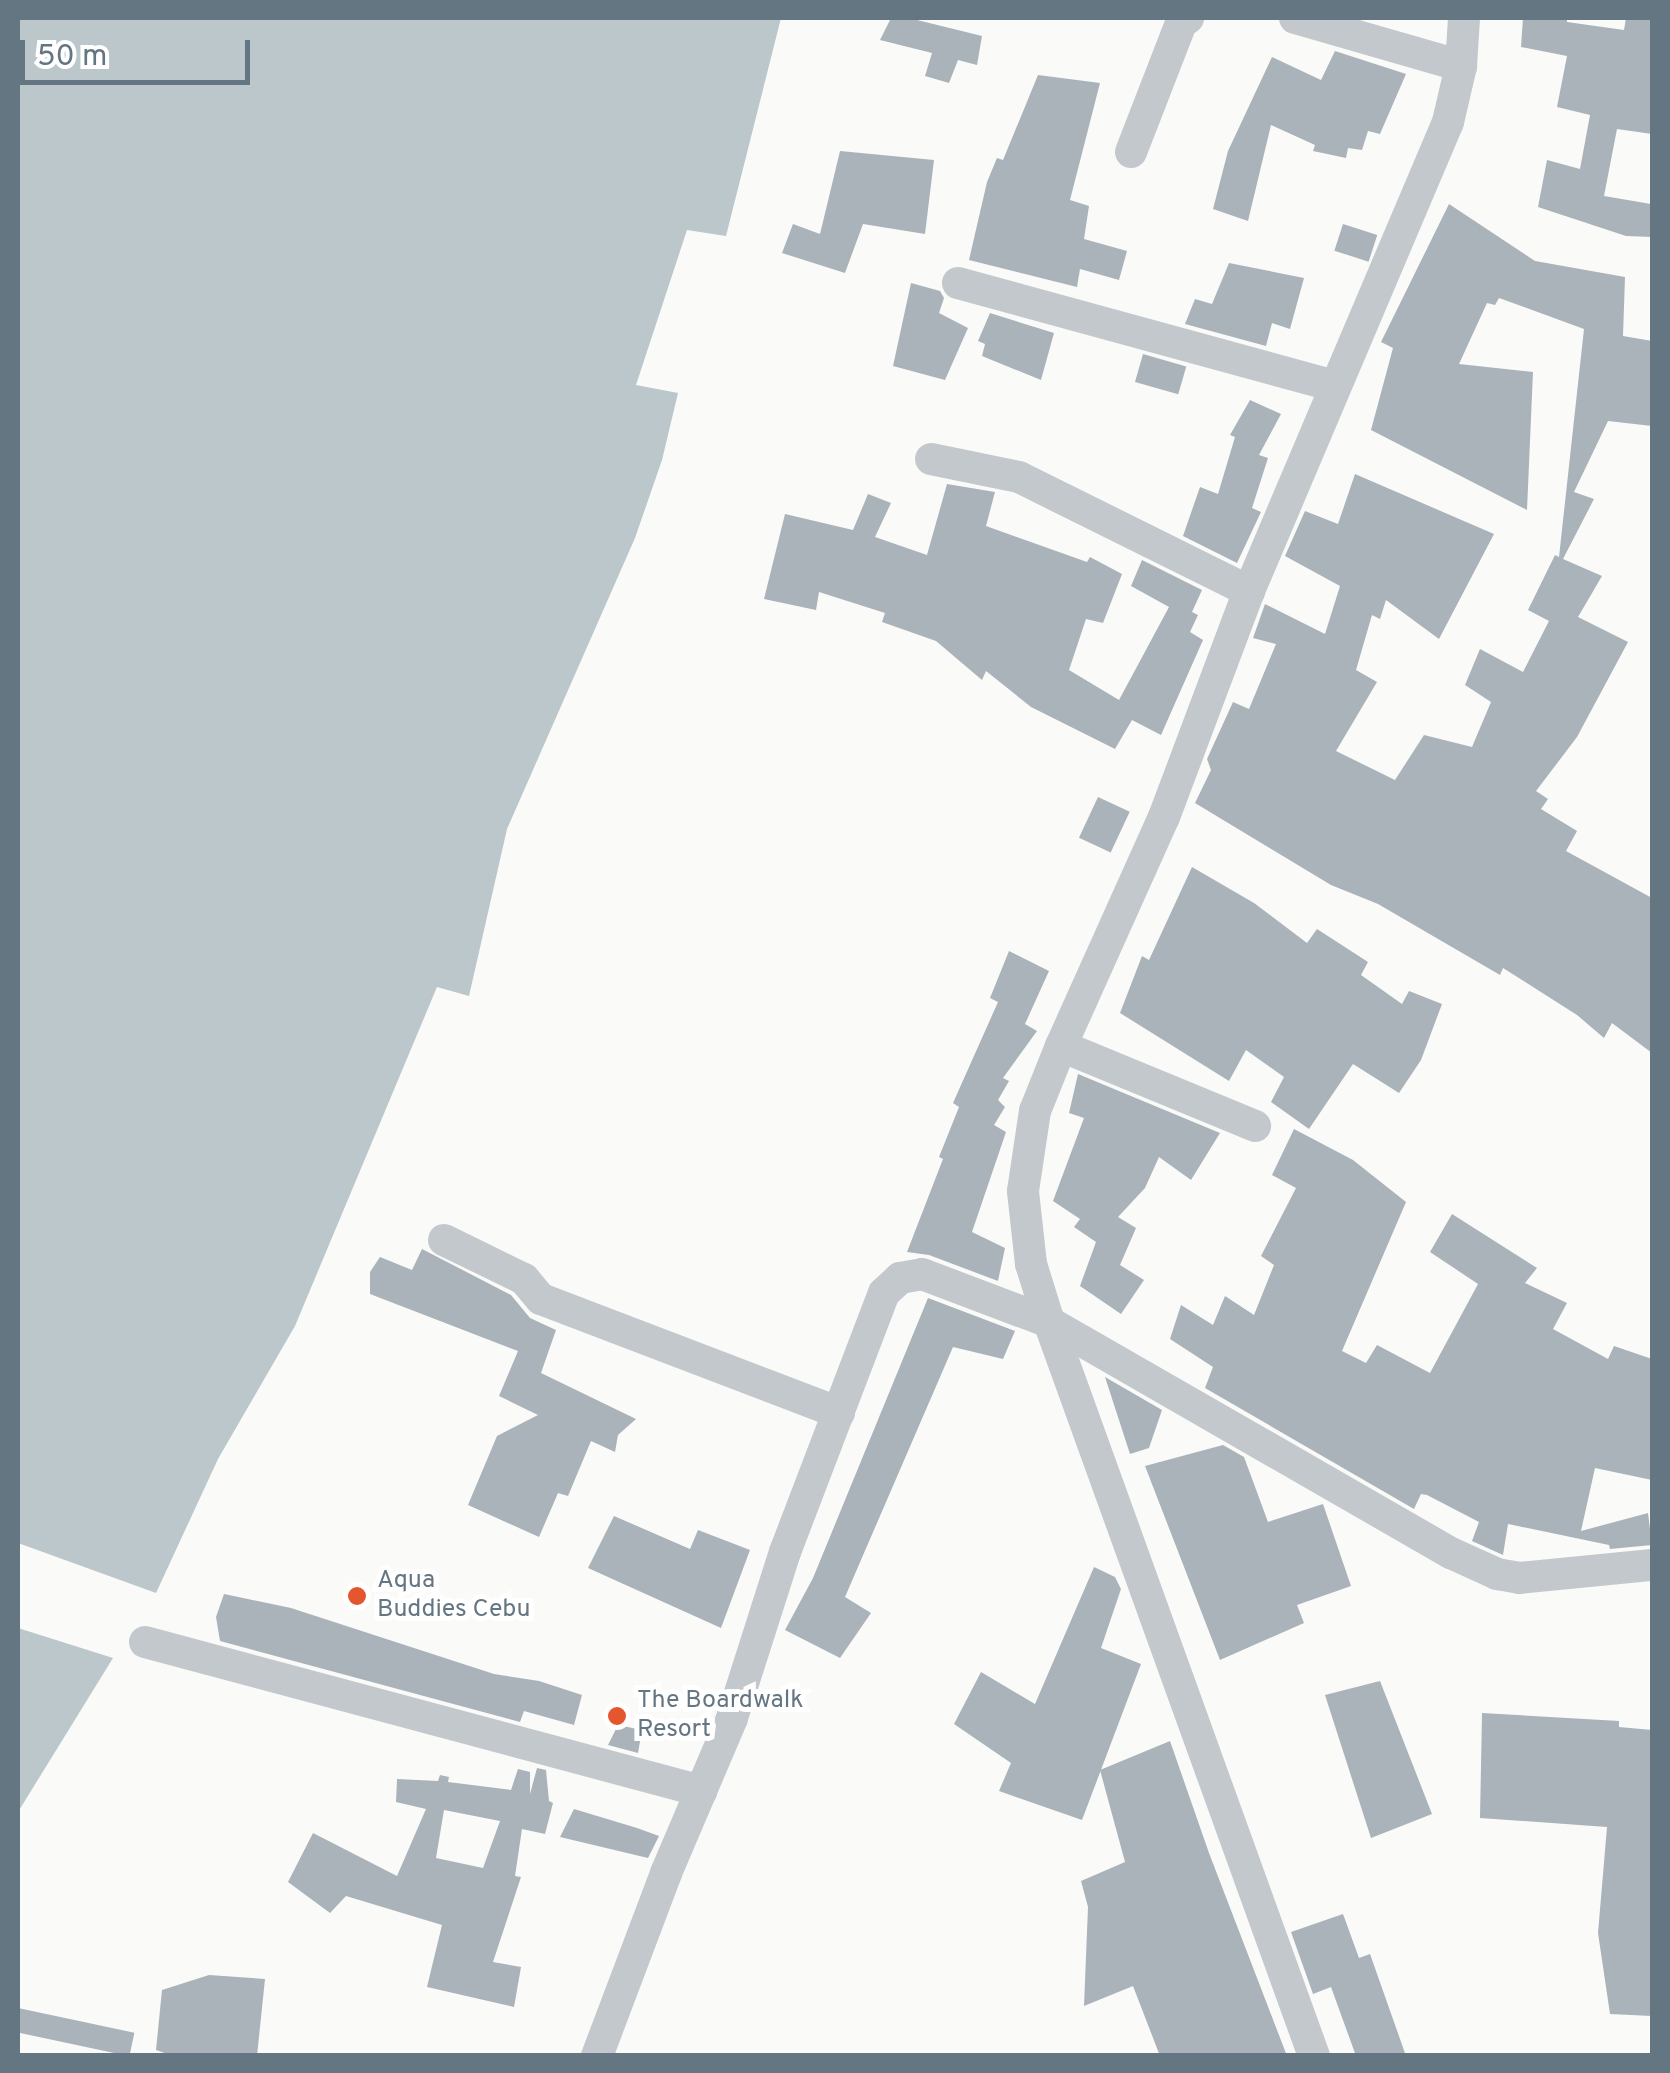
<!DOCTYPE html>
<style>
body{margin:0}
#map{position:relative;width:1670px;height:2073px;overflow:hidden;background:#fafaf8;font-family:Overpass,sans-serif}
div>[style]{position:absolute}
[style*='--x']{left:calc(var(--x)*1px);top:calc(var(--y)*1px);width:calc(var(--w)*1px);rotate:calc(var(--a)*1deg)}
.water>*{inset:0;background:#bbc7cb}
.building>*{inset:0;background:#aab3b9;transform-origin:0 0}
.minor>*{height:32px;margin:-16px;padding:0 16px;transform-origin:16px;border-radius:16px;background:#c3c8cc}
.dots>*{width:28px;height:28px;translate:-50% -50%;box-sizing:border-box;border:5px solid #fff;border-radius:50%}
span{translate:-50% -50%;white-space:nowrap;text-align:center;line-height:1.15;-webkit-text-stroke:10px #fff;paint-order:stroke}
.poi-label{font-size:25px;color:#657683}
.left{translate:0 -50%;text-align:left}
.frame{position:absolute;inset:0;border:20px solid #657683;pointer-events:none}
.scale{position:absolute;left:20px;top:40px;width:230px;height:45px;box-sizing:border-box;border:5px solid #657683;border-top:0;padding-left:12px;font-size:30px;line-height:35px;white-space:nowrap;color:#657683;-webkit-text-stroke:8px #fff;paint-order:stroke}
</style>
<div id="map">
<div class="water">
<i style="clip-path:polygon(18px 18px,781px 18px,726px 236px,687px 230px,636px 385px,678px 393px,662px 460px,635px 538px,507px 829px,469px 996px,437px 987px,295px 1326px,218px 1459px,156px 1593px,18px 1543px)"></i>
<i style="clip-path:polygon(18px 1628px,113px 1658px,18px 1812px)"></i>
</div>
<div class="building">
<i style="clip-path:polygon(891px 18px,909px 18px,982px 36px,977px 65px,958px 60px,949px 83px,925px 76px,932px 53px,880px 40px)"></i>
<i style="clip-path:polygon(1523px 18px,1567px 18px,1567px 22px,1624px 30px,1626px 18px,1652px 18px,1652px 134px,1617px 129px,1604px 196px,1651px 204px,1652px 237px,1626px 236px,1538px 207px,1547px 160px,1580px 169px,1590px 115px,1557px 107px,1567px 56px,1521px 47px)"></i>
<i style="clip-path:polygon(1335px 51px,1406px 74px,1380px 134px,1368px 131px,1362px 150px,1348px 148px,1346px 158px,1313px 151px,1315px 145px,1271px 125px,1248px 221px,1213px 209px,1228px 151px,1272px 57px,1321px 80px)"></i>
<i style="clip-path:polygon(1038px 75px,1100px 83px,1070px 200px,1089px 206px,1084px 239px,1127px 251px,1119px 280px,1080px 269px,1077px 287px,969px 260px,987px 182px,997px 158px,1003px 160px)"></i>
<i style="clip-path:polygon(840px 151px,934px 160px,925px 234px,863px 224px,845px 273px,782px 253px,793px 224px,820px 234px)"></i>
<i style="clip-path:polygon(1449px 204px,1535px 261px,1625px 277px,1623px 336px,1652px 341px,1652px 426px,1608px 421px,1574px 492px,1594px 499px,1563px 559px,1602px 576px,1578px 617px,1628px 642px,1577px 737px,1536px 791px,1548px 799px,1541px 809px,1577px 831px,1566px 851px,1652px 898px,1652px 1053px,1612px 1023px,1604px 1038px,1577px 1015px,1503px 968px,1500px 975px,1378px 904px,1331px 885px,1195px 803px,1211px 770px,1207px 759px,1233px 702px,1249px 709px,1276px 644px,1253px 638px,1265px 604px,1325px 634px,1340px 586px,1285px 556px,1305px 511px,1338px 524px,1355px 474px,1494px 534px,1439px 639px,1386px 600px,1380px 619px,1372px 615px,1356px 670px,1377px 682px,1336px 751px,1395px 780px,1424px 735px,1472px 747px,1491px 702px,1465px 685px,1480px 649px,1523px 672px,1549px 621px,1528px 610px,1555px 555px,1559px 557px,1584px 329px,1499px 298px,1495px 305px,1487px 303px,1459px 364px,1533px 372px,1527px 510px,1371px 430px,1393px 348px,1381px 342px)"></i>
<i style="left:1343px;top:224px;width:36px;height:28px;rotate:18deg"></i>
<i style="clip-path:polygon(1229px 263px,1304px 278px,1290px 329px,1272px 323px,1266px 346px,1185px 324px,1195px 299px,1212px 304px)"></i>
<i style="clip-path:polygon(911px 283px,940px 291px,944px 298px,939px 313px,968px 328px,945px 380px,893px 366px)"></i>
<i style="clip-path:polygon(990px 313px,1054px 333px,1041px 380px,982px 356px,985px 344px,978px 341px)"></i>
<i style="left:1143px;top:354px;width:45px;height:29px;rotate:16deg"></i>
<i style="clip-path:polygon(1250px 400px,1281px 414px,1259px 455px,1268px 458px,1252px 508px,1261px 512px,1237px 563px,1183px 536px,1200px 487px,1218px 494px,1235px 437px,1230px 435px)"></i>
<i style="clip-path:polygon(947px 484px,995px 492px,986px 526px,1087px 562px,1090px 557px,1122px 574px,1103px 623px,1086px 619px,1069px 670px,1119px 700px,1169px 607px,1131px 586px,1142px 560px,1202px 590px,1192px 612px,1198px 615px,1190px 632px,1203px 640px,1161px 735px,1132px 720px,1115px 749px,1031px 707px,986px 671px,982px 680px,936px 641px,882px 622px,885px 613px,819px 592px,816px 610px,764px 599px,785px 514px,853px 530px,868px 494px,891px 503px,875px 537px,927px 555px)"></i>
<i style="left:1098px;top:797px;width:35px;height:45px;rotate:25deg"></i>
<i style="clip-path:polygon(1192px 867px,1254px 903px,1307px 943px,1317px 929px,1368px 962px,1361px 975px,1402px 1004px,1409px 991px,1442px 1004px,1421px 1060px,1399px 1093px,1353px 1064px,1309px 1129px,1271px 1102px,1284px 1077px,1246px 1050px,1229px 1081px,1120px 1013px,1142px 956px,1149px 960px)"></i>
<i style="clip-path:polygon(1009px 951px,1049px 971px,1025px 1024px,1037px 1031px,1003px 1078px,1009px 1081px,998px 1100px,1005px 1107px,994px 1125px,1006px 1132px,972px 1232px,1005px 1248px,998px 1281px,929px 1255px,907px 1252px,943px 1159px,939px 1157px,959px 1107px,953px 1103px,998px 1002px,990px 998px)"></i>
<i style="clip-path:polygon(1078px 1074px,1220px 1133px,1191px 1180px,1159px 1157px,1145px 1188px,1118px 1217px,1136px 1228px,1120px 1265px,1144px 1280px,1121px 1314px,1080px 1286px,1096px 1242px,1074px 1227px,1080px 1219px,1053px 1201px,1084px 1118px,1069px 1113px)"></i>
<i style="clip-path:polygon(1294px 1129px,1353px 1160px,1406px 1202px,1342px 1351px,1366px 1363px,1377px 1345px,1430px 1373px,1478px 1284px,1430px 1252px,1452px 1214px,1537px 1268px,1525px 1283px,1567px 1303px,1553px 1329px,1608px 1359px,1614px 1346px,1652px 1359px,1652px 1480px,1595px 1468px,1581px 1531px,1648px 1513px,1652px 1545px,1610px 1549px,1609px 1545px,1508px 1524px,1503px 1555px,1472px 1541px,1479px 1522px,1427px 1495px,1421px 1494px,1414px 1509px,1205px 1388px,1213px 1367px,1170px 1339px,1181px 1305px,1213px 1325px,1225px 1296px,1254px 1315px,1274px 1265px,1261px 1256px,1296px 1188px,1272px 1175px)"></i>
<i style="clip-path:polygon(422px 1249px,511px 1295px,530px 1318px,556px 1330px,541px 1373px,636px 1419px,618px 1435px,615px 1452px,591px 1441px,568px 1496px,558px 1493px,539px 1537px,468px 1505px,497px 1436px,538px 1415px,499px 1396px,518px 1351px,370px 1294px,370px 1272px,380px 1257px,412px 1270px)"></i>
<i style="clip-path:polygon(928px 1298px,1015px 1331px,1003px 1359px,953px 1347px,845px 1597px,871px 1613px,840px 1658px,785px 1630px,813px 1578px)"></i>
<i style="clip-path:polygon(1105px 1377px,1162px 1410px,1149px 1448px,1130px 1454px)"></i>
<i style="clip-path:polygon(1223px 1445px,1244px 1457px,1268px 1522px,1323px 1504px,1351px 1586px,1297px 1605px,1304px 1623px,1220px 1660px,1145px 1466px)"></i>
<i style="clip-path:polygon(614px 1516px,690px 1549px,698px 1530px,750px 1550px,721px 1628px,588px 1568px)"></i>
<i style="clip-path:polygon(1094px 1567px,1115px 1577px,1121px 1589px,1101px 1648px,1141px 1664px,1082px 1820px,999px 1791px,1011px 1763px,954px 1724px,981px 1672px,1035px 1704px)"></i>
<i style="clip-path:polygon(224px 1594px,291px 1608px,494px 1674px,539px 1681px,582px 1695px,574px 1725px,524px 1711px,520px 1722px,220px 1641px,216px 1617px)"></i>
<i style="clip-path:polygon(1380px 1681px,1432px 1814px,1371px 1838px,1325px 1695px)"></i>
<i style="clip-path:polygon(1482px 1713px,1619px 1721px,1619px 1727px,1652px 1730px,1652px 2016px,1610px 2014px,1598px 1933px,1607px 1827px,1480px 1818px)"></i>
<i style="clip-path:polygon(618px 1725px,642px 1730px,638px 1753px,608px 1745px)"></i>
<i style="clip-path:polygon(1170px 1741px,1209px 1853px,1287px 2056px,1160px 2056px,1133px 1986px,1084px 2006px,1088px 1907px,1081px 1881px,1125px 1862px,1100px 1770px)"></i>
<i style="clip-path:polygon(evenodd,537px 1768px,546px 1770px,549px 1801px,553px 1803px,545px 1834px,522px 1829px,515px 1876px,521px 1877px,493px 1962px,521px 1967px,514px 2007px,427px 1987px,442px 1925px,346px 1896px,330px 1913px,288px 1882px,313px 1833px,397px 1876px,426px 1809px,396px 1802px,397px 1779px,438px 1781px,440px 1775px,449px 1777px,448px 1782px,511px 1790px,518px 1769px,530px 1772px,530px 1794px,537px 1768px,444px 1810px,500px 1821px,483px 1868px,436px 1858px,444px 1810px)"></i>
<i style="clip-path:polygon(574px 1809px,637px 1828px,659px 1836px,648px 1858px,560px 1837px)"></i>
<i style="clip-path:polygon(1343px 1914px,1359px 1958px,1370px 1954px,1406px 2056px,1356px 2056px,1331px 1987px,1313px 1994px,1291px 1932px)"></i>
<i style="clip-path:polygon(209px 1975px,265px 1979px,257px 2056px,173px 2056px,156px 2050px,162px 1990px)"></i>
<i style="left:18px;top:2008px;width:119px;height:24px;rotate:12deg"></i>
</div>
<div class="minor">
<i style="--x:1295;--y:18;--w:173;--a:16.1"></i>
<i style="--x:1131;--y:152;--w:138;--a:-68.8"></i>
<i style="--x:1181;--y:23;--w:9;--a:-36"></i>
<i style="--x:958;--y:283;--w:391;--a:15.3"></i>
<i style="--x:931;--y:459;--w:90;--a:11.6"></i>
<i style="--x:1019;--y:477;--w:257;--a:26.4"></i>
<i style="--x:1061;--y:1046;--w:210;--a:22.4"></i>
<i style="--x:444;--y:1240;--w:89;--a:26"></i>
<i style="--x:524;--y:1279;--w:26;--a:50"></i>
<i style="--x:541;--y:1299;--w:319;--a:20.9"></i>
<i style="--x:145;--y:1642;--w:576;--a:15"></i>
<i style="--x:597;--y:2056;--w:196;--a:-69.3"></i>
<i style="--x:666;--y:1873;--w:168;--a:-66.9"></i>
<i style="--x:732;--y:1718;--w:174;--a:-72.3"></i>
<i style="--x:785;--y:1552;--w:277;--a:-69.1"></i>
<i style="--x:884;--y:1293;--w:22;--a:-43"></i>
<i style="--x:900;--y:1278;--w:22;--a:-10"></i>
<i style="--x:922;--y:1274;--w:136;--a:20.7"></i>
<i style="--x:1049;--y:1322;--w:464;--a:29.9"></i>
<i style="--x:1451;--y:1553;--w:51;--a:24.5"></i>
<i style="--x:1497;--y:1574;--w:22;--a:10"></i>
<i style="--x:1519;--y:1578;--w:134;--a:-5.6"></i>
<i style="--x:1314;--y:2056;--w:780;--a:-109.85"></i>
<i style="--x:1049;--y:1322;--w:61;--a:-107.2"></i>
<i style="--x:1031;--y:1264;--w:73;--a:-96.3"></i>
<i style="--x:1023;--y:1191;--w:81;--a:-81.5"></i>
<i style="--x:1035;--y:1111;--w:70;--a:-68.2"></i>
<i style="--x:1061;--y:1046;--w:251;--a:-65.8"></i>
<i style="--x:1164;--y:817;--w:241;--a:-69.4"></i>
<i style="--x:1249;--y:591;--w:509;--a:-67.01"></i>
<i style="--x:1448;--y:122;--w:57;--a:-76.9"></i>
<i style="--x:1461;--y:66;--w:48;--a:-86.4"></i>
</div>
<div class="dots">
<i style="left:357px;top:1596px;background:#e4572e"></i>
<i style="left:617px;top:1716px;background:#e4572e"></i>
</div>
<div class="poi-label">
<span class="left" style="left:377px;top:1596px">Aqua<br>Buddies Cebu</span>
<span class="left" style="left:637px;top:1716px">The Boardwalk<br>Resort</span>
</div>
<div class="frame"></div>
<div class="scale">50 m</div>
</div>
